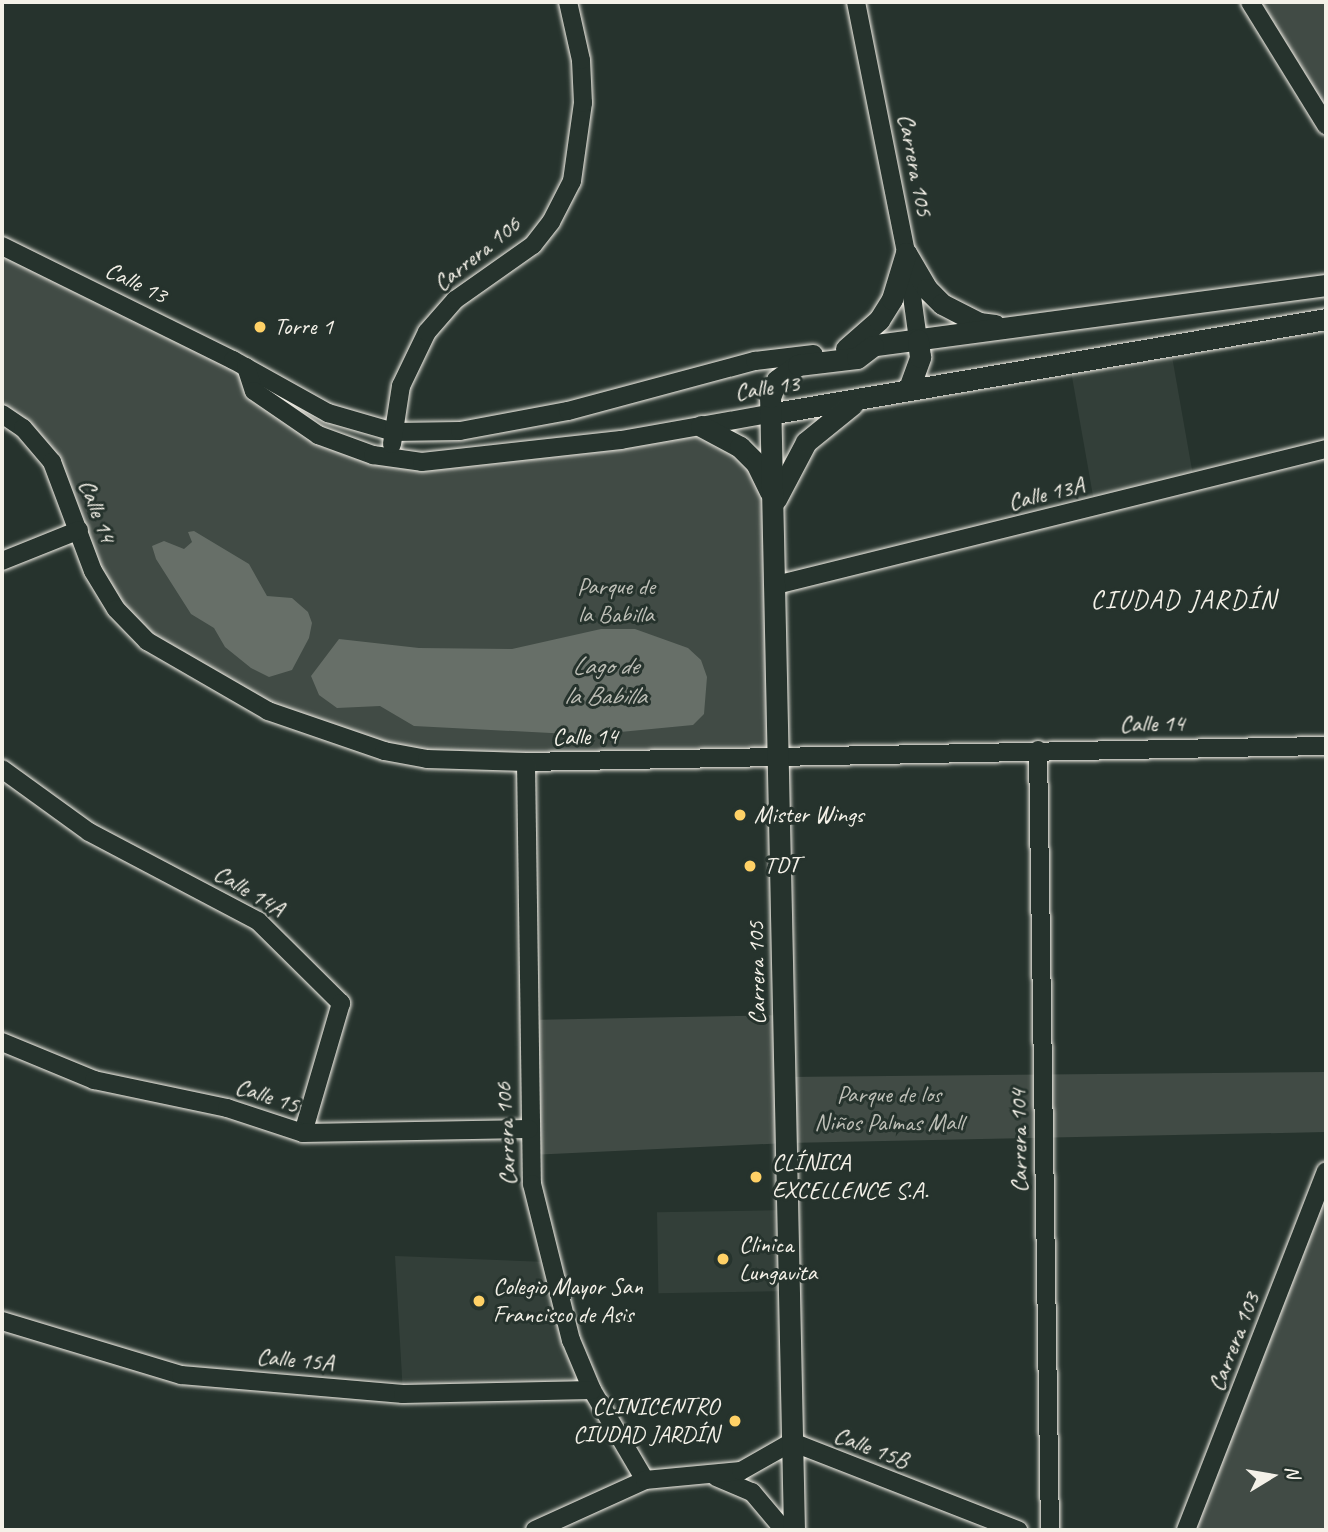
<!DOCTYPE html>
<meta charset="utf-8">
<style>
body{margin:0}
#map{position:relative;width:1328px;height:1532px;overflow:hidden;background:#26332d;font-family:Caveat,sans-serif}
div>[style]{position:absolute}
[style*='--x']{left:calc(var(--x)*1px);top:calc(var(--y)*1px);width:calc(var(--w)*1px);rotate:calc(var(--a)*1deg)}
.built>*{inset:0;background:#333f39;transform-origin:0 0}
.green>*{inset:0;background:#414b45}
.water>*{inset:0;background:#676f68}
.roads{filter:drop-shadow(0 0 2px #f4f1e8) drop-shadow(0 0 2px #f4f1e8)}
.minor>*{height:18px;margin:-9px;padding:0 9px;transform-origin:9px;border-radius:9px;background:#26332d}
.major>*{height:21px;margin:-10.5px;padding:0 10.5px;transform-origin:10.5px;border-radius:10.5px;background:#26332d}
.dots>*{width:19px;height:19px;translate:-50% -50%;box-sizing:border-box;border:4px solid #26332d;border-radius:50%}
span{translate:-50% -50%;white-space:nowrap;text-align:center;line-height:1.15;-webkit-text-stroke:6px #26332d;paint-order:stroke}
.street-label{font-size:24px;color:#f4f1e8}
.poi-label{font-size:24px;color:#f4f1e8}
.left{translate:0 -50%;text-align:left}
.right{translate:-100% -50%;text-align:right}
.park-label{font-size:24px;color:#bebfb7}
.neighbourhood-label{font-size:26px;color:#f4f1e8;letter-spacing:2px}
.water-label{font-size:26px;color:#bcbdb5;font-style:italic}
.frame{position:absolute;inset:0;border:4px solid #f4f1e8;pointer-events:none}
.north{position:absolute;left:1237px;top:1441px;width:70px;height:70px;-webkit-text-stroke:5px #26332d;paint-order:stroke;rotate:79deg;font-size:19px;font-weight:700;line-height:28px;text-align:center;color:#f4f1e8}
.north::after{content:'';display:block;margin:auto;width:24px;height:32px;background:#f4f1e8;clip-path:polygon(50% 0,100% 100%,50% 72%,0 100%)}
</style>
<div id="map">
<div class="built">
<i style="left:1170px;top:345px;width:136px;height:102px;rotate:80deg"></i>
<i style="left:788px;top:1210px;width:81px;height:131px;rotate:89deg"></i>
<i style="clip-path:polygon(395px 1256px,548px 1262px,592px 1390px,403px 1394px)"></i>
</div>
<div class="green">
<i style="clip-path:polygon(1250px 2px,1326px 2px,1326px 125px)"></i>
<i style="clip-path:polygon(2px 246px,233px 360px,254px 391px,318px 435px,422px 462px,701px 426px,767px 483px,780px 759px,384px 751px,183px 665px,116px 609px,52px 463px,2px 414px)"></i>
<i style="clip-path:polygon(784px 1015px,786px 1077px,1326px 1072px,1326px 1132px,787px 1143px,530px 1155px,527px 1020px)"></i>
<i style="clip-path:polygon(1326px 1171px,1326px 1530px,1186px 1530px)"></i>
</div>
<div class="water">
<i style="clip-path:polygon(194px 531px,249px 564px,267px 596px,292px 598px,308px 612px,312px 623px,309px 638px,292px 670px,269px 677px,251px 668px,225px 647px,214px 628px,191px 614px,156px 559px,152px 546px,164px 541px,184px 549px,192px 542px,188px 532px)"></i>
<i style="clip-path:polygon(601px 629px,635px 629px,688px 648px,701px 660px,707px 677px,704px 714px,693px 725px,589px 735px,414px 726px,380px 706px,337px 708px,319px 695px,311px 676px,339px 639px,419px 648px,512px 649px)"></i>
</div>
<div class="roads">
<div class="minor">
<i style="--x:856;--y:2;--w:256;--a:78.7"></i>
<i style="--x:906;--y:253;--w:88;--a:82.1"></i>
<i style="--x:1250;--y:2;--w:145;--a:58.3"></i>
<i style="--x:2;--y:246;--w:258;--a:26.3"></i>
<i style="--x:233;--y:360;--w:109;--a:29.2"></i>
<i style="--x:328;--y:413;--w:69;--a:16.1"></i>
<i style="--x:394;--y:432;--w:66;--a:-0.9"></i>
<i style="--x:460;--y:431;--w:110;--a:-10.5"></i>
<i style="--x:568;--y:411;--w:194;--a:-15"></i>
<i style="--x:755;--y:361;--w:59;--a:-6.8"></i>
<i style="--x:246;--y:367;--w:25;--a:72"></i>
<i style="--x:254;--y:391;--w:78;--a:34.5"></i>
<i style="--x:318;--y:435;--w:59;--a:20"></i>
<i style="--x:373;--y:455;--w:49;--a:8.1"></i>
<i style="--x:422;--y:462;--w:200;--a:-6.3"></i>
<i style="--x:621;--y:440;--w:150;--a:-10"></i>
<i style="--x:2;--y:414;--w:25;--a:34"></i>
<i style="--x:23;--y:428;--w:45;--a:49.5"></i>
<i style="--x:52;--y:462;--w:116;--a:69.4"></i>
<i style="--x:93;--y:571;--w:44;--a:58.8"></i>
<i style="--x:116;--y:609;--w:45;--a:45.9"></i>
<i style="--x:147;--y:641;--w:140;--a:30"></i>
<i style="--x:268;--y:711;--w:123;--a:19"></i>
<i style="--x:384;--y:751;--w:44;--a:10.5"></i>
<i style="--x:427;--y:759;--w:99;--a:1.7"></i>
<i style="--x:526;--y:762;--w:800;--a:-1.15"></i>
<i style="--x:392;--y:444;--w:59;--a:-81.2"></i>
<i style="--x:401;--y:386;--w:60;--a:-64.3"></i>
<i style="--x:427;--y:332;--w:43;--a:-48.8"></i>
<i style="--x:455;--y:300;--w:95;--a:-35.2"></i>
<i style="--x:533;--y:245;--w:29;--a:-52"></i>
<i style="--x:551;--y:222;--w:46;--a:-62.9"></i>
<i style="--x:572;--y:181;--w:79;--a:-82"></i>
<i style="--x:583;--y:103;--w:43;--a:-92.7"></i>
<i style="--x:581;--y:60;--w:59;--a:-102.6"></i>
<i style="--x:2;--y:561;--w:83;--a:-21.9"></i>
<i style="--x:776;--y:585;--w:567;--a:-13.89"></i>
<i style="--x:1038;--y:750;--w:780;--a:89.12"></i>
<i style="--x:526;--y:762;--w:422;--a:89.2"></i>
<i style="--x:532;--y:1184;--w:161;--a:76"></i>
<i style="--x:571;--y:1340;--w:54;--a:67.2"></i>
<i style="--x:592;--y:1390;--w:104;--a:59.5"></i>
<i style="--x:2;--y:769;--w:107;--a:35.9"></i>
<i style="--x:89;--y:832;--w:191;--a:27.8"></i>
<i style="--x:258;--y:921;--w:117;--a:44.7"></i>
<i style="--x:341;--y:1003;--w:135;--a:106.3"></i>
<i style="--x:2;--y:1042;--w:100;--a:22.4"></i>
<i style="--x:94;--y:1080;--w:136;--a:11.9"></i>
<i style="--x:227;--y:1108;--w:80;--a:18.2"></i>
<i style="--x:303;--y:1133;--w:226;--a:-1"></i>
<i style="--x:2;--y:1321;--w:187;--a:16.8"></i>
<i style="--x:181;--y:1375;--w:223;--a:4.9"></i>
<i style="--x:403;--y:1394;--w:189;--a:-1.2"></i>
<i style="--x:716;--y:1477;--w:39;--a:23"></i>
<i style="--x:752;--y:1492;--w:50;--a:49.9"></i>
<i style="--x:535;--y:1530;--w:121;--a:-24.4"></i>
<i style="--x:645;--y:1480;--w:96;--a:-5.4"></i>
<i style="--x:741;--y:1471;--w:59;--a:-29.6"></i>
<i style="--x:792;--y:1442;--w:243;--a:21.3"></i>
<i style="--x:1186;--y:1530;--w:385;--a:-68.7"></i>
</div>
<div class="major">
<i style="--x:906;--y:253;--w:42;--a:59.7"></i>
<i style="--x:927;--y:289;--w:21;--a:45"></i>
<i style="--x:942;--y:304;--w:42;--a:27.2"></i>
<i style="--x:979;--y:323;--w:16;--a:7"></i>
<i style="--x:861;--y:347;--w:469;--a:-7.6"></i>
<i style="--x:846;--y:349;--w:44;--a:-41.3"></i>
<i style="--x:879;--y:320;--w:25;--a:-58"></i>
<i style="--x:892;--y:299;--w:48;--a:-73.1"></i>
<i style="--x:909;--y:388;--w:33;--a:-70"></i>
<i style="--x:920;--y:357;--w:17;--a:-97"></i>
<i style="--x:769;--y:414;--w:565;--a:-9.68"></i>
<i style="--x:701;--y:426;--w:44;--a:28.3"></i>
<i style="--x:740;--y:447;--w:23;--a:45"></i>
<i style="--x:756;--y:463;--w:32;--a:64"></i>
<i style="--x:776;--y:499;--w:64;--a:-62.2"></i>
<i style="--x:806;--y:442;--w:60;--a:-39"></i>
<i style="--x:794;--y:1530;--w:1133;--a:-91.21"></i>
<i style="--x:770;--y:397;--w:18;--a:-68"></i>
<i style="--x:777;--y:380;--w:26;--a:-36"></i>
<i style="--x:798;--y:365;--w:59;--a:-6.8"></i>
<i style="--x:857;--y:358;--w:20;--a:-37"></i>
</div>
</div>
<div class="dots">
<i style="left:260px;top:327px;background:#ffd166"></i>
<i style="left:740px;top:815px;background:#ffd166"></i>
<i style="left:750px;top:866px;background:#ffd166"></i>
<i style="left:756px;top:1177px;background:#ffd166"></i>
<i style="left:723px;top:1259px;background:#ffd166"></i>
<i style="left:479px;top:1301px;background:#ffd166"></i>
<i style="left:735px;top:1421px;background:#ffd166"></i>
</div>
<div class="street-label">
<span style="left:915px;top:165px;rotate:79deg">Carrera 105</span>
<span style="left:477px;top:254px;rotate:-39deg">Carrera 106</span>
<span style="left:136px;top:283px;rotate:26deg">Calle 13</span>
<span style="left:767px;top:388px;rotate:-9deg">Calle 13</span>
<span style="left:1046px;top:494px;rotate:-14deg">Calle 13A</span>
<span style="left:97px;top:511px;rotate:69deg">Calle 14</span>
<span style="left:1152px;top:724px;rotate:-1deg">Calle 14</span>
<span style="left:585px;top:737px;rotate:-1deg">Calle 14</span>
<span style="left:249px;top:891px;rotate:31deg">Calle 14A</span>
<span style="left:757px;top:973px;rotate:-91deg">Carrera 105</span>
<span style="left:267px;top:1096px;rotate:18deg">Calle 15</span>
<span style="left:506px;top:1134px;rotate:-93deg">Carrera 106</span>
<span style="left:1019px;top:1141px;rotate:-91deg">Carrera 104</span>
<span style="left:1234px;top:1342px;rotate:-69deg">Carrera 103</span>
<span style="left:295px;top:1360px;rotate:5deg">Calle 15A</span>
<span style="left:871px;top:1448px;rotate:21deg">Calle 15B</span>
</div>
<div class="poi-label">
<span class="left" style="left:274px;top:327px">Torre 1</span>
<span class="left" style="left:754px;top:815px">Mister Wings</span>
<span class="left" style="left:764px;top:866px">TDT</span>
<span class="left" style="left:772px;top:1177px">CLÍNICA<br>EXCELLENCE S.A.</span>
<span class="left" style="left:739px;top:1259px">Clinica<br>Lungavita</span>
<span class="left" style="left:493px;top:1301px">Colegio Mayor San<br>Francisco de Asis</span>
<span class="right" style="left:719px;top:1421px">CLINICENTRO<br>CIUDAD JARDÍN</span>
</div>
<div class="park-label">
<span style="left:616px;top:601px">Parque de<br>la Babilla</span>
<span style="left:889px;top:1109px">Parque de los<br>Niños Palmas Mall</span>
</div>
<div class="neighbourhood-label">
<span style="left:1184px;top:600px">CIUDAD JARDÍN</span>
</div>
<div class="water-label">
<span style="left:605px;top:681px">Lago de<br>la Babilla</span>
</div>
<div class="frame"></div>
<div class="north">N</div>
</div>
